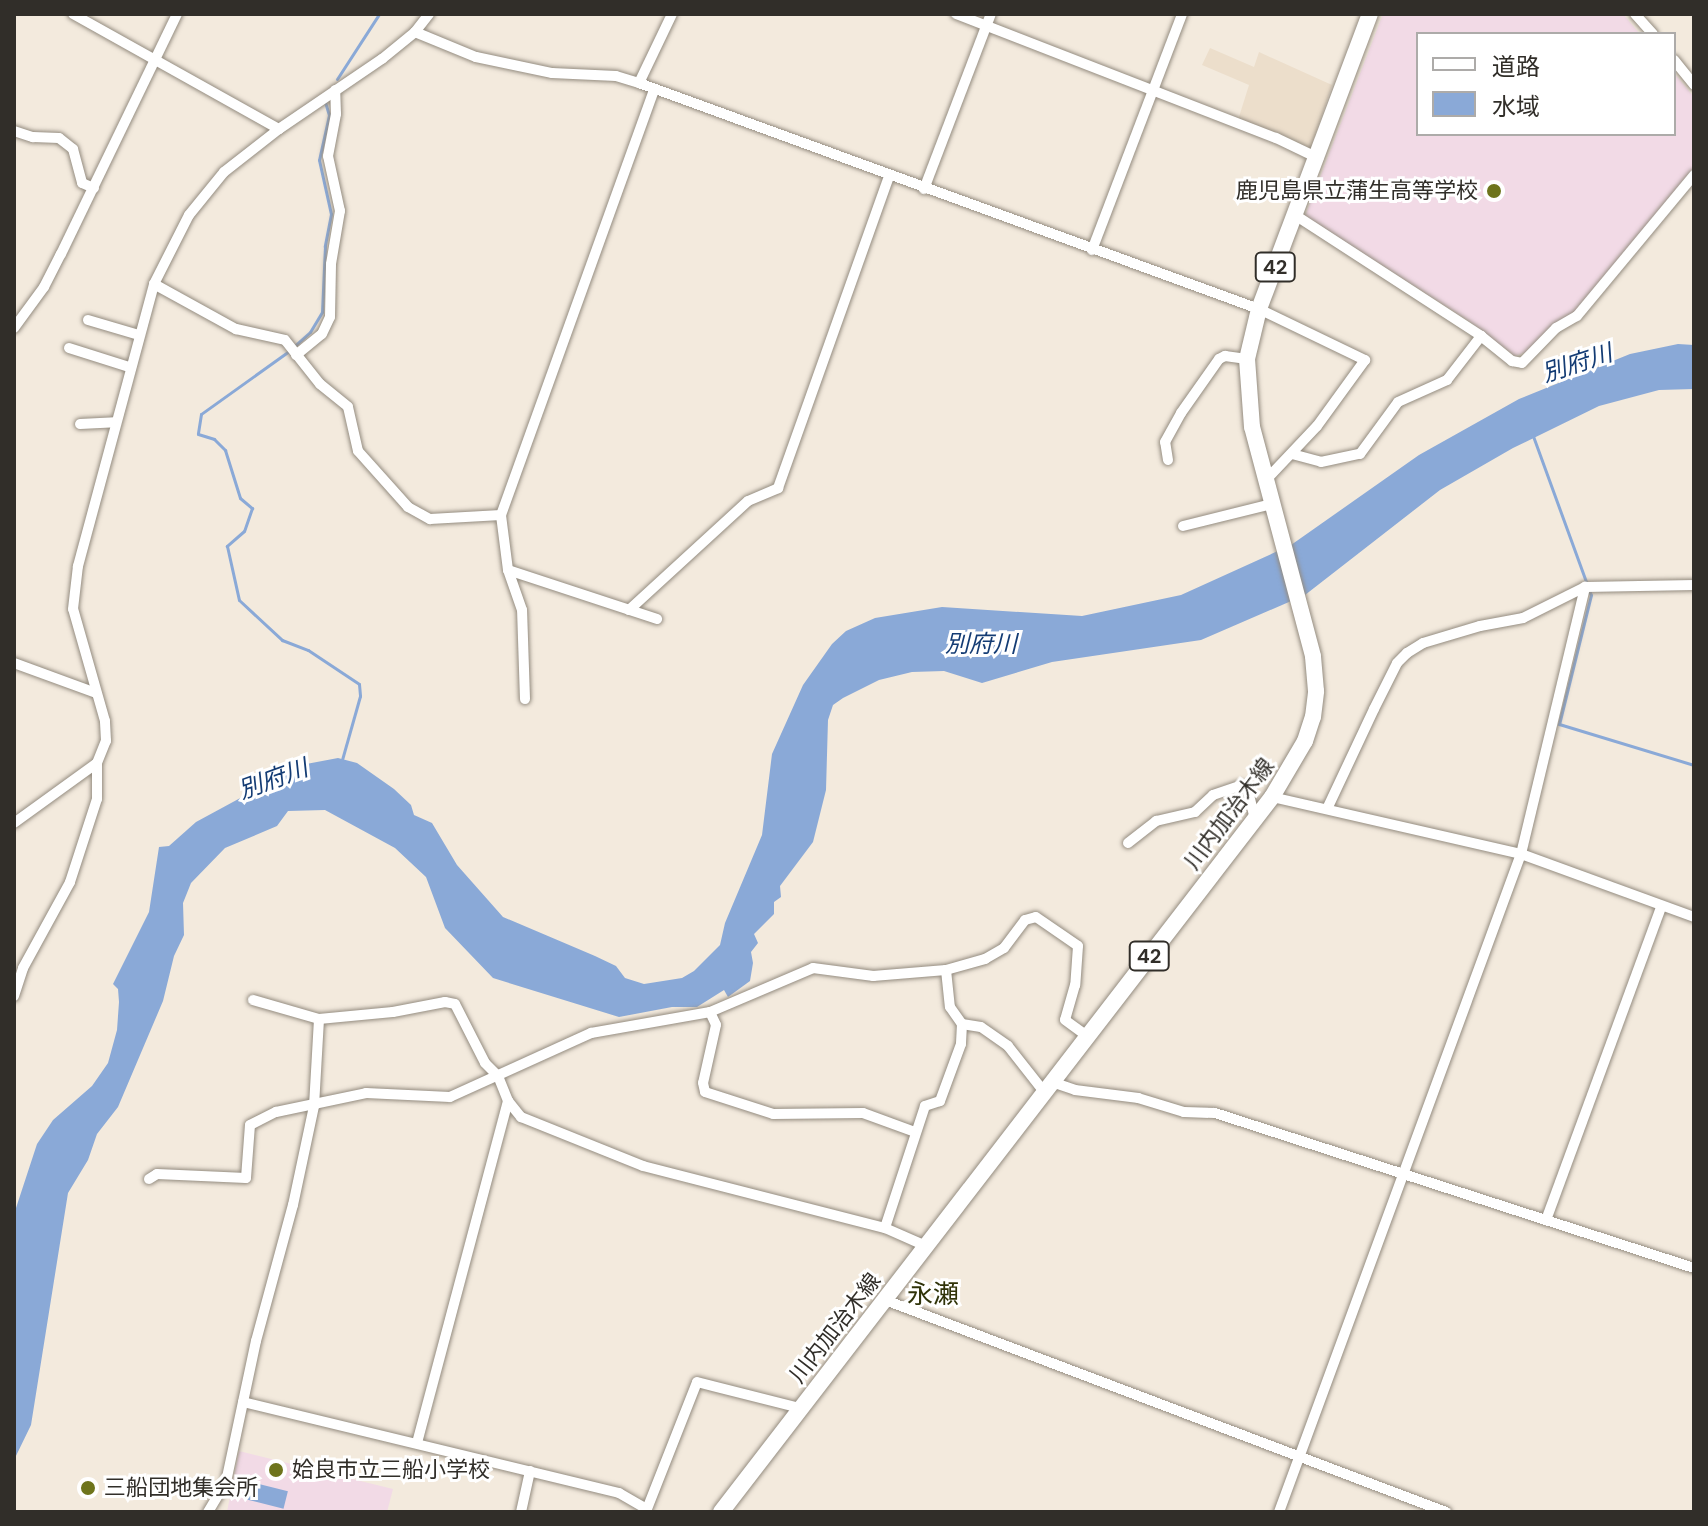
<!DOCTYPE html>
<meta charset="utf-8">
<style>
body{margin:0}
#map{position:relative;width:1708px;height:1526px;overflow:hidden;background:#f3eadd;font-family:"DM Sans","Noto Sans JP",sans-serif}
div>[style]{position:absolute}
[style*='--x']{left:calc(var(--x)*1px);top:calc(var(--y)*1px);width:calc(var(--w)*1px);rotate:calc(var(--a)*1deg)}
.built>*{inset:0;background:#ecdecb}
.education>*{inset:0;background:#f2dae6}
.water>*{inset:0;background:#8aa9d7;transform-origin:0 0}
.stream>*{height:3px;margin:-1.5px;padding:0 1.5px;transform-origin:1.5px;border-radius:1.5px;background:#8aa9d7}
.roads{filter:drop-shadow(0 0 2px #948c80) drop-shadow(0 0 2px #948c80)}
.minor>*{height:10px;margin:-5px;padding:0 5px;transform-origin:5px;border-radius:5px;background:#fff}
.primary>*{height:16px;margin:-8px;padding:0 8px;transform-origin:8px;border-radius:8px;background:#fff}
.dots>*{width:22px;height:22px;translate:-50% -50%;box-sizing:border-box;border:4px solid #fff;border-radius:50%}
span{translate:-50% -50%;white-space:nowrap;text-align:center;line-height:1.15;-webkit-text-stroke:6px #fff;paint-order:stroke}
.shield-label span{padding:2px 6px;background:#fff;border:2px solid;border-radius:6px;-webkit-text-stroke-width:0}
.shield-label{font-size:20px;color:#312e29;font-weight:700}
.poi-label{font-size:22px;color:#312e29}
.right{translate:-100% -50%;text-align:right}
.left{translate:0 -50%;text-align:left}
.street-label{font-size:22px;color:#312e29}
.water-label{font-size:24px;color:#143c74;font-style:italic}
.quarter-label{font-size:26px;color:#303309}
.frame{position:absolute;inset:0;border:16px solid #312e29;pointer-events:none}
.legend{position:absolute;left:1416px;top:32px;width:260px;height:104px;box-sizing:border-box;background:#fff;border:2px solid #adaba9;margin:0;padding:10px 14px;list-style:none;font-size:24px;color:#312e29}
.legend li{display:flex;align-items:center;gap:16px;height:40px}
.legend b{width:40px;border:2px solid #adaba9}
</style>
<div id="map">
<div class="built">
<i style="clip-path:polygon(1210px 48px,1254px 67px,1259px 52px,1332px 85px,1310px 151px,1238px 120px,1249px 85px,1202px 65px)"></i>
</div>
<div class="education">
<i style="clip-path:polygon(1383px 14px,1623px 14px,1640px 34px,1418px 34px,1418px 134px,1674px 134px,1674px 73px,1694px 97px,1694px 167px,1575px 313px,1529px 351px,1515px 356px,1469px 321px,1305px 216px)"></i>
<i style="clip-path:polygon(239px 1451px,393px 1489px,387px 1512px,227px 1512px)"></i>
</div>
<div class="water">
<i style="clip-path:polygon(1678px 344px,1694px 345px,1694px 389px,1659px 390px,1599px 406px,1513px 448px,1440px 490px,1305px 595px,1201px 640px,1052px 662px,982px 683px,944px 671px,912px 672px,879px 680px,843px 698px,833px 705px,828px 720px,826px 790px,813px 842px,780px 886px,781px 897px,774px 902px,774px 914px,754px 934px,758px 943px,751px 952px,753px 963px,750px 981px,728px 997px,724px 990px,697px 1007px,672px 1007px,619px 1017px,493px 978px,445px 928px,426px 877px,395px 848px,325px 810px,288px 811px,277px 826px,225px 848px,191px 883px,183px 903px,184px 935px,174px 956px,163px 1001px,118px 1107px,97px 1134px,88px 1160px,68px 1193px,31px 1425px,14px 1460px,16px 1208px,37px 1144px,53px 1120px,92px 1086px,108px 1063px,117px 1030px,119px 1002px,118px 989px,113px 984px,149px 912px,159px 847px,169px 846px,196px 822px,301px 765px,338px 758px,357px 763px,394px 789px,411px 805px,414px 815px,432px 823px,457px 865px,503px 917px,595px 956px,616px 966px,625px 978px,644px 984px,682px 978px,694px 971px,720px 945px,725px 923px,762px 835px,772px 754px,803px 685px,832px 644px,846px 631px,875px 618px,942px 607px,1082px 616px,1181px 595px,1291px 545px,1419px 455px,1519px 399px,1630px 354px)"></i>
<i style="left:251px;top:1482px;width:38px;height:18px;rotate:14deg"></i>
</div>
<div class="stream">
<i style="--x:337;--y:79;--w:77;--a:-57.1"></i>
<i style="--x:325;--y:102;--w:14;--a:73"></i>
<i style="--x:329;--y:115;--w:46;--a:102.5"></i>
<i style="--x:319;--y:160;--w:55;--a:77.5"></i>
<i style="--x:331;--y:214;--w:33;--a:101"></i>
<i style="--x:325;--y:246;--w:66;--a:92.6"></i>
<i style="--x:322;--y:312;--w:23;--a:121"></i>
<i style="--x:310;--y:332;--w:28;--a:138"></i>
<i style="--x:289;--y:351;--w:108;--a:144.4"></i>
<i style="--x:201;--y:414;--w:20;--a:99"></i>
<i style="--x:198;--y:434;--w:17;--a:17"></i>
<i style="--x:214;--y:439;--w:16;--a:45"></i>
<i style="--x:225;--y:450;--w:50;--a:72.6"></i>
<i style="--x:240;--y:498;--w:16;--a:40"></i>
<i style="--x:252;--y:508;--w:24;--a:109"></i>
<i style="--x:244;--y:531;--w:23;--a:139"></i>
<i style="--x:227;--y:546;--w:55;--a:77.5"></i>
<i style="--x:239;--y:600;--w:59;--a:42.9"></i>
<i style="--x:282;--y:640;--w:28;--a:21"></i>
<i style="--x:308;--y:650;--w:61;--a:33.7"></i>
<i style="--x:359;--y:684;--w:12;--a:85"></i>
<i style="--x:360;--y:696;--w:70;--a:105.8"></i>
<i style="--x:1533;--y:436;--w:169;--a:70"></i>
<i style="--x:1591;--y:595;--w:133;--a:103.9"></i>
<i style="--x:1559;--y:724;--w:141;--a:16.9"></i>
</div>
<div class="roads">
<div class="minor">
<i style="--x:73;--y:14;--w:236;--a:29.2"></i>
<i style="--x:956;--y:14;--w:343;--a:21.2"></i>
<i style="--x:1276;--y:138;--w:47;--a:25.5"></i>
<i style="--x:1635;--y:14;--w:27;--a:48"></i>
<i style="--x:415;--y:32;--w:66;--a:22.3"></i>
<i style="--x:476;--y:57;--w:78;--a:11.9"></i>
<i style="--x:552;--y:73;--w:64;--a:2.7"></i>
<i style="--x:616;--y:76;--w:24;--a:17"></i>
<i style="--x:639;--y:83;--w:660;--a:20.03"></i>
<i style="--x:1259;--y:309;--w:118;--a:25.7"></i>
<i style="--x:1365;--y:360;--w:82;--a:126"></i>
<i style="--x:1317;--y:426;--w:74;--a:133.4"></i>
<i style="--x:1674;--y:60;--w:32;--a:51"></i>
<i style="--x:639;--y:83;--w:76;--a:-64.4"></i>
<i style="--x:14;--y:131;--w:20;--a:18"></i>
<i style="--x:33;--y:137;--w:26;--a:2"></i>
<i style="--x:59;--y:138;--w:18;--a:38"></i>
<i style="--x:73;--y:149;--w:35;--a:75"></i>
<i style="--x:82;--y:183;--w:13;--a:23"></i>
<i style="--x:924;--y:189;--w:187;--a:-69.1"></i>
<i style="--x:1295;--y:215;--w:222;--a:33"></i>
<i style="--x:1481;--y:336;--w:40;--a:39"></i>
<i style="--x:1512;--y:361;--w:10;--a:11"></i>
<i style="--x:1522;--y:363;--w:49;--a:-45.8"></i>
<i style="--x:1556;--y:328;--w:24;--a:-30"></i>
<i style="--x:1577;--y:316;--w:183;--a:-50.3"></i>
<i style="--x:1092;--y:250;--w:253;--a:-69.1"></i>
<i style="--x:154;--y:284;--w:94;--a:28.8"></i>
<i style="--x:236;--y:329;--w:50;--a:12.7"></i>
<i style="--x:285;--y:340;--w:56;--a:51.5"></i>
<i style="--x:320;--y:384;--w:36;--a:39"></i>
<i style="--x:348;--y:407;--w:45;--a:77.2"></i>
<i style="--x:358;--y:451;--w:75;--a:48.2"></i>
<i style="--x:408;--y:507;--w:25;--a:29"></i>
<i style="--x:430;--y:519;--w:71;--a:-3.2"></i>
<i style="--x:88;--y:320;--w:53;--a:16.4"></i>
<i style="--x:14;--y:328;--w:51;--a:-53.8"></i>
<i style="--x:44;--y:287;--w:37;--a:-63"></i>
<i style="--x:61;--y:254;--w:267;--a:-64.2"></i>
<i style="--x:69;--y:348;--w:63;--a:17.6"></i>
<i style="--x:296;--y:355;--w:33;--a:-39"></i>
<i style="--x:322;--y:334;--w:19;--a:-65"></i>
<i style="--x:330;--y:317;--w:53;--a:-88.9"></i>
<i style="--x:331;--y:264;--w:54;--a:-80.4"></i>
<i style="--x:340;--y:211;--w:56;--a:-102.3"></i>
<i style="--x:328;--y:156;--w:43;--a:-79.2"></i>
<i style="--x:336;--y:114;--w:24;--a:-92"></i>
<i style="--x:80;--y:424;--w:35;--a:-3"></i>
<i style="--x:1292;--y:454;--w:30;--a:15"></i>
<i style="--x:1321;--y:462;--w:40;--a:-12"></i>
<i style="--x:1360;--y:454;--w:64;--a:-53.8"></i>
<i style="--x:1398;--y:402;--w:54;--a:-24.2"></i>
<i style="--x:1447;--y:380;--w:56;--a:-52.3"></i>
<i style="--x:1168;--y:460;--w:18;--a:-99"></i>
<i style="--x:1165;--y:442;--w:33;--a:-61"></i>
<i style="--x:1181;--y:413;--w:66;--a:-54.9"></i>
<i style="--x:1219;--y:359;--w:7;--a:-27"></i>
<i style="--x:1225;--y:356;--w:22;--a:8"></i>
<i style="--x:1183;--y:526;--w:92;--a:-13.9"></i>
<i style="--x:508;--y:570;--w:157;--a:18.2"></i>
<i style="--x:629;--y:610;--w:161;--a:-42.5"></i>
<i style="--x:748;--y:501;--w:33;--a:-23"></i>
<i style="--x:778;--y:488;--w:331;--a:-70.4"></i>
<i style="--x:14;--y:663;--w:87;--a:20.1"></i>
<i style="--x:525;--y:699;--w:89;--a:-91.9"></i>
<i style="--x:522;--y:610;--w:42;--a:-109.3"></i>
<i style="--x:508;--y:570;--w:55;--a:-97.3"></i>
<i style="--x:501;--y:515;--w:452;--a:-70.2"></i>
<i style="--x:1272;--y:797;--w:255;--a:12.9"></i>
<i style="--x:1521;--y:854;--w:184;--a:20"></i>
<i style="--x:1327;--y:809;--w:110;--a:-64.8"></i>
<i style="--x:1374;--y:709;--w:51;--a:-63.4"></i>
<i style="--x:1397;--y:663;--w:14;--a:-45"></i>
<i style="--x:1407;--y:653;--w:19;--a:-32"></i>
<i style="--x:1423;--y:643;--w:59;--a:-16.6"></i>
<i style="--x:1480;--y:626;--w:44;--a:-10.5"></i>
<i style="--x:1523;--y:618;--w:69;--a:-26.6"></i>
<i style="--x:1585;--y:587;--w:109;--a:-1.1"></i>
<i style="--x:14;--y:823;--w:102;--a:-35.9"></i>
<i style="--x:1128;--y:843;--w:36;--a:-38"></i>
<i style="--x:1156;--y:821;--w:40;--a:-13"></i>
<i style="--x:1195;--y:812;--w:25;--a:-43"></i>
<i style="--x:1213;--y:795;--w:28;--a:-19"></i>
<i style="--x:1239;--y:786;--w:8;--a:7"></i>
<i style="--x:1247;--y:787;--w:33;--a:76"></i>
<i style="--x:946;--y:970;--w:41;--a:-15.8"></i>
<i style="--x:985;--y:959;--w:22;--a:-30"></i>
<i style="--x:1004;--y:948;--w:35;--a:-53"></i>
<i style="--x:1025;--y:920;--w:11;--a:-15"></i>
<i style="--x:1036;--y:917;--w:51;--a:34.6"></i>
<i style="--x:1078;--y:946;--w:39;--a:94"></i>
<i style="--x:1075;--y:985;--w:36;--a:106"></i>
<i style="--x:1065;--y:1020;--w:27;--a:36"></i>
<i style="--x:14;--y:996;--w:29;--a:-72"></i>
<i style="--x:23;--y:968;--w:98;--a:-61.3"></i>
<i style="--x:70;--y:882;--w:87;--a:-72"></i>
<i style="--x:97;--y:799;--w:36;--a:-90"></i>
<i style="--x:97;--y:763;--w:24;--a:-68"></i>
<i style="--x:106;--y:741;--w:20;--a:-93"></i>
<i style="--x:105;--y:721;--w:116;--a:-105.9"></i>
<i style="--x:73;--y:609;--w:43;--a:-83.4"></i>
<i style="--x:78;--y:566;--w:292;--a:-74.9"></i>
<i style="--x:154;--y:284;--w:77;--a:-63.1"></i>
<i style="--x:189;--y:215;--w:55;--a:-50.9"></i>
<i style="--x:224;--y:172;--w:70;--a:-38"></i>
<i style="--x:279;--y:129;--w:125;--a:-34.2"></i>
<i style="--x:382;--y:59;--w:43;--a:-39.3"></i>
<i style="--x:415;--y:32;--w:23;--a:-52"></i>
<i style="--x:253;--y:1000;--w:69;--a:16.1"></i>
<i style="--x:710;--y:1012;--w:14;--a:65"></i>
<i style="--x:716;--y:1025;--w:59;--a:102.6"></i>
<i style="--x:703;--y:1083;--w:9;--a:77"></i>
<i style="--x:705;--y:1092;--w:71;--a:17.9"></i>
<i style="--x:773;--y:1114;--w:90;--a:-0.6"></i>
<i style="--x:863;--y:1113;--w:55;--a:20.1"></i>
<i style="--x:962;--y:1024;--w:19;--a:9"></i>
<i style="--x:981;--y:1027;--w:33;--a:35"></i>
<i style="--x:1008;--y:1046;--w:60;--a:51.8"></i>
<i style="--x:1052;--y:1082;--w:24;--a:19"></i>
<i style="--x:1075;--y:1090;--w:64;--a:7.2"></i>
<i style="--x:1138;--y:1098;--w:48;--a:16.9"></i>
<i style="--x:1184;--y:1112;--w:31;--a:2"></i>
<i style="--x:1215;--y:1113;--w:503;--a:17.93"></i>
<i style="--x:149;--y:1179;--w:9;--a:-32"></i>
<i style="--x:157;--y:1174;--w:89;--a:2.6"></i>
<i style="--x:246;--y:1178;--w:53;--a:-85.7"></i>
<i style="--x:250;--y:1125;--w:29;--a:-27"></i>
<i style="--x:276;--y:1112;--w:92;--a:-11.9"></i>
<i style="--x:366;--y:1093;--w:84;--a:2.7"></i>
<i style="--x:450;--y:1097;--w:155;--a:-24.4"></i>
<i style="--x:591;--y:1033;--w:121;--a:-10"></i>
<i style="--x:710;--y:1012;--w:112;--a:-23.1"></i>
<i style="--x:813;--y:968;--w:61;--a:7.6"></i>
<i style="--x:873;--y:976;--w:73;--a:-4.7"></i>
<i style="--x:946;--y:970;--w:37;--a:84"></i>
<i style="--x:950;--y:1007;--w:21;--a:55"></i>
<i style="--x:962;--y:1024;--w:20;--a:93"></i>
<i style="--x:961;--y:1044;--w:61;--a:110.2"></i>
<i style="--x:940;--y:1101;--w:16;--a:162"></i>
<i style="--x:925;--y:1106;--w:128;--a:108.2"></i>
<i style="--x:1546;--y:1220;--w:333;--a:-69.8"></i>
<i style="--x:885;--y:1300;--w:600;--a:20.7"></i>
<i style="--x:243;--y:1402;--w:387;--a:13.6"></i>
<i style="--x:619;--y:1493;--w:32;--a:30"></i>
<i style="--x:647;--y:1509;--w:136;--a:-68.5"></i>
<i style="--x:697;--y:1382;--w:106;--a:14.2"></i>
<i style="--x:417;--y:1443;--w:354;--a:-75.1"></i>
<i style="--x:208;--y:1512;--w:35;--a:-59"></i>
<i style="--x:226;--y:1482;--w:144;--a:-78"></i>
<i style="--x:256;--y:1341;--w:141;--a:-74.8"></i>
<i style="--x:293;--y:1205;--w:101;--a:-78"></i>
<i style="--x:314;--y:1106;--w:87;--a:-86.7"></i>
<i style="--x:319;--y:1019;--w:74;--a:-5.4"></i>
<i style="--x:393;--y:1012;--w:53;--a:-10.9"></i>
<i style="--x:445;--y:1002;--w:10;--a:11"></i>
<i style="--x:455;--y:1004;--w:66;--a:63"></i>
<i style="--x:485;--y:1063;--w:18;--a:45"></i>
<i style="--x:498;--y:1076;--w:27;--a:68"></i>
<i style="--x:508;--y:1101;--w:21;--a:51"></i>
<i style="--x:521;--y:1117;--w:131;--a:21.9"></i>
<i style="--x:643;--y:1166;--w:250;--a:14.4"></i>
<i style="--x:885;--y:1228;--w:45;--a:23.7"></i>
<i style="--x:521;--y:1512;--w:42;--a:-77.6"></i>
<i style="--x:1279;--y:1512;--w:701;--a:-69.81"></i>
<i style="--x:1521;--y:854;--w:275;--a:-76.5"></i>
</div>
<div class="primary">
<i style="--x:721;--y:1512;--w:903;--a:-52.38"></i>
<i style="--x:1272;--y:797;--w:65;--a:-59.5"></i>
<i style="--x:1305;--y:741;--w:25;--a:-72"></i>
<i style="--x:1313;--y:717;--w:26;--a:-83"></i>
<i style="--x:1316;--y:691;--w:35;--a:-95"></i>
<i style="--x:1313;--y:656;--w:237;--a:-104.9"></i>
<i style="--x:1252;--y:427;--w:68;--a:-94.2"></i>
<i style="--x:1247;--y:359;--w:51;--a:-76.5"></i>
<i style="--x:1259;--y:309;--w:315;--a:-69.4"></i>
</div>
</div>
<div class="dots">
<i style="left:1494px;top:191px;background:#6e741c"></i>
<i style="left:276px;top:1470px;background:#6e741c"></i>
<i style="left:88px;top:1488px;background:#6e741c"></i>
</div>
<div class="shield-label">
<span style="left:1275px;top:267px">42</span>
<span style="left:1149px;top:956px">42</span>
</div>
<div class="poi-label">
<span class="right" style="left:1478px;top:191px">鹿児島県立蒲生高等学校</span>
<span class="left" style="left:292px;top:1470px">姶良市立三船小学校</span>
<span class="left" style="left:104px;top:1488px">三船団地集会所</span>
</div>
<div class="street-label">
<span style="left:1229px;top:814px;rotate:-53deg">川内加治木線</span>
<span style="left:835px;top:1328px;rotate:-52deg">川内加治木線</span>
</div>
<div class="water-label">
<span style="left:1577px;top:363px;rotate:-18deg">別府川</span>
<span style="left:981px;top:644px">別府川</span>
<span style="left:273px;top:779px;rotate:-20deg">別府川</span>
</div>
<div class="quarter-label">
<span style="left:933px;top:1295px">永瀬</span>
</div>
<div class="frame"></div>
<ul class="legend">
<li><b style="height:10px;background:#fff"></b>道路</li>
<li><b style="height:22px;background:#8aa9d7"></b>水域</li>
</ul>
</div>
